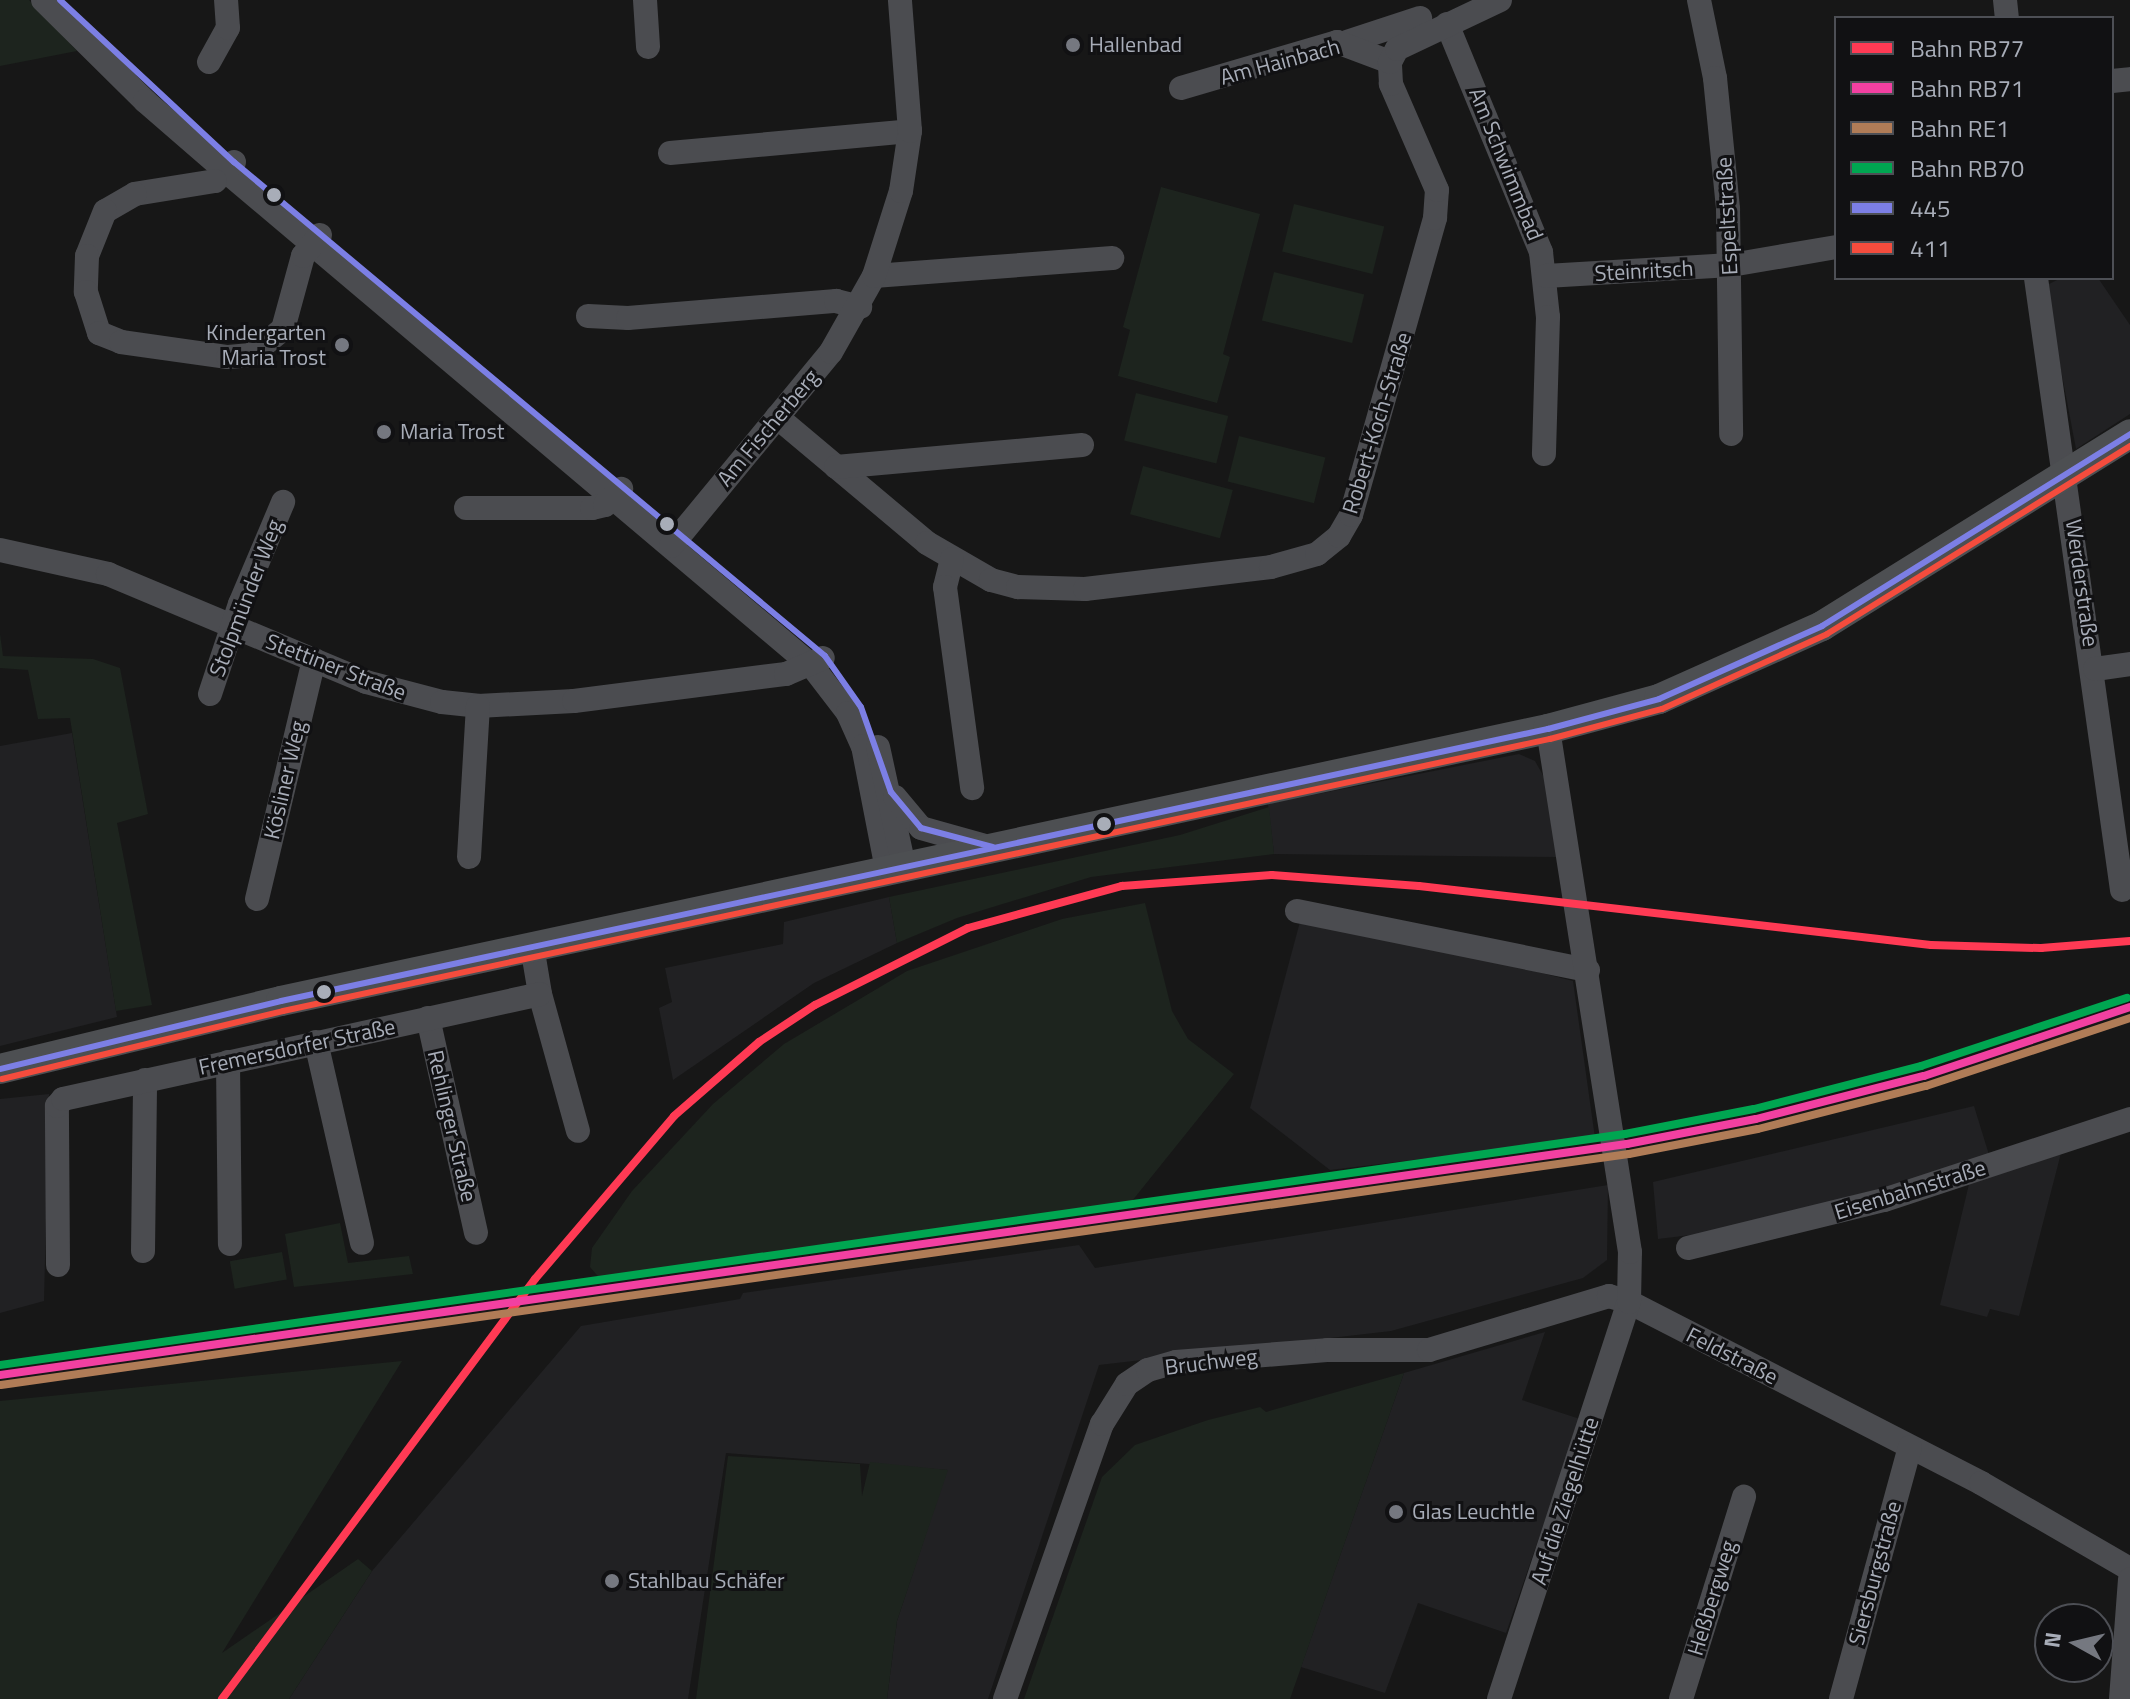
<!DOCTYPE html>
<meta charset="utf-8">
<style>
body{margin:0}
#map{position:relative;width:2130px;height:1699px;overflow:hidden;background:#171717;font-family:"Titillium Web",sans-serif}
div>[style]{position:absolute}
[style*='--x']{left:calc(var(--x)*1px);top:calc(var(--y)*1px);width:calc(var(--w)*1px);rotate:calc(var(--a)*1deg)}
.built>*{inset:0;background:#212123}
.green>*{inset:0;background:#1d241e;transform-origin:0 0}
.minor>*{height:24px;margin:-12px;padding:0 12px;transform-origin:12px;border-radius:12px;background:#4b4c50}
.major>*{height:30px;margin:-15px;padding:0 15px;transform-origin:15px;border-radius:15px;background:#4d4f52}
.bus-1>*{height:6px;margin:-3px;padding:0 3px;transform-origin:3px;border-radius:3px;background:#7c7fe5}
.bus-2>*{height:6px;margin:-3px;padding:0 3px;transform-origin:3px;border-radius:3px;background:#f44c3d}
.rail-1>*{height:8px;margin:-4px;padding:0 4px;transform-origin:4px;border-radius:4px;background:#ff3a54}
.rail-2>*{height:8px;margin:-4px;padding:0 4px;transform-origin:4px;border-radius:4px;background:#f240a1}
.rail-3>*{height:8px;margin:-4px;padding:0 4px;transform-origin:4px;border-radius:4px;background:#b07c57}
.rail-4>*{height:8px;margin:-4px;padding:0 4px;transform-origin:4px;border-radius:4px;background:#00a651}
.dots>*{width:22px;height:22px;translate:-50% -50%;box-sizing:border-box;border:4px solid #111113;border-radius:50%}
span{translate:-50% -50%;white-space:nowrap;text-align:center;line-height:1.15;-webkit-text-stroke:6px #111113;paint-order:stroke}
.poi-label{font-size:22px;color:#a8adb8}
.left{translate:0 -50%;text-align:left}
.right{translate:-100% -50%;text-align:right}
.street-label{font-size:22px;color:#a8adb8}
.legend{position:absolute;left:1834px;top:16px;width:280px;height:264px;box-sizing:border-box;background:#111113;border:2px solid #4d4f55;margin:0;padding:10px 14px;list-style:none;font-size:24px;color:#a8adb8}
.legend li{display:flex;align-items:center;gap:16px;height:40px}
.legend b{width:40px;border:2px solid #4d4f55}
.north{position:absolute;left:2034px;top:1603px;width:80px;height:80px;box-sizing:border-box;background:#111113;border:2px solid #4d4f55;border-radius:50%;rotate:278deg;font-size:22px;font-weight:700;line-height:32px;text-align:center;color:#a8adb8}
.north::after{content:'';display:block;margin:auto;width:28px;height:36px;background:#757880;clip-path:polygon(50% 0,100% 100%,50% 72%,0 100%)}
</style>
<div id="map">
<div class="built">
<i style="clip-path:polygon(2061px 278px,2098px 278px,2130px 325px,2130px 414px,2076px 449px,2045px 286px)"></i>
<i style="clip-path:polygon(72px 733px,117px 1017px,0 1046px,0 746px)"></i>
<i style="clip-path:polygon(1519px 754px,1535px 761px,1544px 777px,1557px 857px,1274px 854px,1268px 804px)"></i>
<i style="clip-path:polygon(889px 897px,897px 943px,814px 983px,673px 1080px,659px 1008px,672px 1002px,665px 968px,783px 944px,784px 922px)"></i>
<i style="clip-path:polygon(1301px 918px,1377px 931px,1573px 981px,1595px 1138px,1330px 1170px,1250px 1108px)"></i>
<i style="clip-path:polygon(49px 1094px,44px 1301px,0 1313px,0 1099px)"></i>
<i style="clip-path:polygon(1974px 1106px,1990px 1158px,1986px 1161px,1715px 1232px,1658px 1239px,1653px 1182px)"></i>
<i style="clip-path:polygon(2061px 1153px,2019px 1316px,1990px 1309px,1987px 1317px,1940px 1305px,1970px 1180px)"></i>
<i style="clip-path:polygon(1608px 1185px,1607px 1260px,1583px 1278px,1391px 1331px,1099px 1365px,988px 1699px,887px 1699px,897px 1621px,947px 1470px,726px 1453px,688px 1699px,289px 1699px,372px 1571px,581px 1326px,740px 1299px,743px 1293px,1079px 1245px,1095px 1268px)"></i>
<i style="clip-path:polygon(1545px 1332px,1522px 1400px,1580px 1419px,1506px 1633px,1418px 1603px,1385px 1693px,1301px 1667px,1404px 1373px)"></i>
</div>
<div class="green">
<i style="clip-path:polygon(0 0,29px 0,77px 51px,0 66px)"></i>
<i style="clip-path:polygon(1161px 187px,1260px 214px,1223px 354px,1230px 357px,1217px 403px,1118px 376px,1130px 330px,1123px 327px)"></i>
<i style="left:1294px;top:204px;width:93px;height:49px;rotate:14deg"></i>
<i style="left:1274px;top:272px;width:93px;height:50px;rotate:14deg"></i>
<i style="left:1136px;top:393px;width:95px;height:49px;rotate:14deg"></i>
<i style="left:1239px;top:436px;width:89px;height:47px;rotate:14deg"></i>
<i style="left:1143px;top:466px;width:93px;height:50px;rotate:15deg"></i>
<i style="clip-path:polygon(0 634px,3px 656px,93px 659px,120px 668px,148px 814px,117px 823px,152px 1005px,116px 1011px,70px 718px,38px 719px,28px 670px,0 668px)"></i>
<i style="clip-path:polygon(1269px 807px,1274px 854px,1091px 877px,957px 918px,897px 943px,889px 897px,1180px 835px)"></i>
<i style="clip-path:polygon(1145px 903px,1172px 1011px,1188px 1039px,1234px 1074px,1128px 1206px,602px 1281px,590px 1267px,592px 1248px,632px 1191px,713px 1104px,784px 1044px,907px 971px,1062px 919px)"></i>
<i style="clip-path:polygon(340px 1223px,348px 1263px,409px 1256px,413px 1274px,294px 1287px,285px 1234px)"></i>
<i style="left:282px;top:1252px;width:28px;height:53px;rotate:80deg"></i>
<i style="clip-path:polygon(402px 1361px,222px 1653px,358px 1559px,372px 1571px,289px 1699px,0 1699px,0 1401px)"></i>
<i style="clip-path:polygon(1404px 1373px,1290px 1699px,1024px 1699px,1102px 1477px,1135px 1445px,1208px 1420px,1260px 1407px,1266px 1412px)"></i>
<i style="clip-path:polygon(728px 1456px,860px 1464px,862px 1496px,870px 1462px,948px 1470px,897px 1621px,887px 1699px,696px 1699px)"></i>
</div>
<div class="minor">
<i style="--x:43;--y:0;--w:144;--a:44.7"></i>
<i style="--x:145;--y:101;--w:108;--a:40.9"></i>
<i style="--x:227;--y:172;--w:766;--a:40.18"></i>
<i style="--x:812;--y:666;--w:59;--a:52.5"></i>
<i style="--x:848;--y:713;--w:36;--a:66"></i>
<i style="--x:863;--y:746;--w:126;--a:79"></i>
<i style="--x:645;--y:0;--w:47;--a:86.3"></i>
<i style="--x:1699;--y:0;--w:80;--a:78.4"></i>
<i style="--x:1715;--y:78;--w:132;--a:84.3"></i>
<i style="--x:1728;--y:209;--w:225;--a:89.2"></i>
<i style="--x:2005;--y:0;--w:18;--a:84"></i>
<i style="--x:1447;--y:24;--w:247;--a:67.6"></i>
<i style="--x:1541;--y:252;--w:65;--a:83.9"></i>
<i style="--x:1548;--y:317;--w:137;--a:91.7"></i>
<i style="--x:1347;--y:42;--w:77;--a:-18.2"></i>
<i style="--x:209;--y:62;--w:39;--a:-61"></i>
<i style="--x:228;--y:28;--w:28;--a:-94"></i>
<i style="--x:2112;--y:81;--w:18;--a:-6"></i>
<i style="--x:1181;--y:88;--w:163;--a:-16.4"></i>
<i style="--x:1337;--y:42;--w:57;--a:20.7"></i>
<i style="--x:670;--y:153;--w:241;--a:-5.2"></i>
<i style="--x:234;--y:162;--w:27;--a:135"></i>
<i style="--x:215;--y:181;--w:81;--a:170.8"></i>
<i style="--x:135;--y:194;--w:34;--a:150"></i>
<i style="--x:105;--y:211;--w:48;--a:111.8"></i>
<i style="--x:87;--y:256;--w:36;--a:92"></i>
<i style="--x:86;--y:292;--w:43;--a:72.4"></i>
<i style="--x:99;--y:333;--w:24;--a:22"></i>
<i style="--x:121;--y:342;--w:108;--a:8"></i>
<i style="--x:228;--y:357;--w:23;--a:-5"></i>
<i style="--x:251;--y:355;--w:41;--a:-39.1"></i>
<i style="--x:283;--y:329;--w:76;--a:-74.7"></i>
<i style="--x:303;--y:256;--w:27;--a:-51"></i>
<i style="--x:874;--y:276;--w:239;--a:-4.3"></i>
<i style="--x:1546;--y:276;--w:185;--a:-3.4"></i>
<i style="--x:1731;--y:265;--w:107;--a:-9.7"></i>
<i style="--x:2036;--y:278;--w:618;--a:82"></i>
<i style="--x:588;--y:316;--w:40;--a:2.9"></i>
<i style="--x:628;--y:318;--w:209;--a:-4.7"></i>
<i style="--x:836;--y:301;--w:25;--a:14"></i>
<i style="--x:777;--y:417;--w:196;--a:40"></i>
<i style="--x:927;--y:543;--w:74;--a:30"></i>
<i style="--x:991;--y:580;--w:28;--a:15"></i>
<i style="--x:1018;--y:587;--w:67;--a:1.7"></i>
<i style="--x:1085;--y:589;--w:187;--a:-6.7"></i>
<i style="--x:1271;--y:567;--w:48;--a:-15.8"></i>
<i style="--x:1317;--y:554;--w:28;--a:-39"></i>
<i style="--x:1339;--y:536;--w:24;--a:-60"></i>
<i style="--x:1351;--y:515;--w:309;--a:-74.2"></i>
<i style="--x:1435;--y:218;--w:28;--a:-86"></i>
<i style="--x:1437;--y:190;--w:116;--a:-113.5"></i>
<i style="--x:1391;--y:84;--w:22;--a:-93"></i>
<i style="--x:1390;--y:62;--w:15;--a:-62"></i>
<i style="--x:1397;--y:49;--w:114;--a:-25.4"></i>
<i style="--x:836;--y:467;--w:247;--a:-5.1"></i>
<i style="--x:466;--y:508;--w:126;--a:0"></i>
<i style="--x:592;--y:508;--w:13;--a:-13"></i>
<i style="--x:605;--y:505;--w:23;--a:-45"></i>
<i style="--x:671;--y:546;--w:251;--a:-50.5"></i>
<i style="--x:831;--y:352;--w:87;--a:-60.5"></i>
<i style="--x:874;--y:276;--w:89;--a:-72.4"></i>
<i style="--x:901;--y:191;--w:61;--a:-81.5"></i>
<i style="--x:910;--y:131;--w:131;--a:-94.4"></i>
<i style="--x:0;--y:550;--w:111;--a:12.5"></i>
<i style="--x:108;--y:574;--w:280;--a:22.7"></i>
<i style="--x:366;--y:682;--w:79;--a:14.7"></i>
<i style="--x:442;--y:702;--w:36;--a:6"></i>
<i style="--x:478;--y:706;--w:96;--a:-3"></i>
<i style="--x:574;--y:701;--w:214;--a:-7.3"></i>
<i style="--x:786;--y:674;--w:40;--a:-23.4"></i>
<i style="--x:952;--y:559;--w:29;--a:104"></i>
<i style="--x:945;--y:587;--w:203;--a:82.3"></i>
<i style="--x:2095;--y:669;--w:35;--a:-8"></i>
<i style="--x:210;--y:694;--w:95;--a:-71.6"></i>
<i style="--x:240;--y:604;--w:111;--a:-67.1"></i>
<i style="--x:878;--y:747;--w:122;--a:77.7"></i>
<i style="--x:895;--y:797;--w:40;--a:50"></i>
<i style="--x:921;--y:828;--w:66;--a:15.7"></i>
<i style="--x:469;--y:857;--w:151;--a:-86.6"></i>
<i style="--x:257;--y:899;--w:246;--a:-76.6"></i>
<i style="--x:1297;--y:911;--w:297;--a:11.5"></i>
<i style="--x:532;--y:946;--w:49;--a:80.5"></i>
<i style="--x:540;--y:994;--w:142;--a:74.5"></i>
<i style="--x:428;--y:1018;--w:220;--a:77.4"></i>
<i style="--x:316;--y:1042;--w:206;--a:77.1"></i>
<i style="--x:228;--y:1062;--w:182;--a:89.4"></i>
<i style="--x:1688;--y:1248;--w:202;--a:-13.8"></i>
<i style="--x:1884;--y:1200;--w:259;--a:-18.2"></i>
<i style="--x:143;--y:1251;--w:171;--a:-89.3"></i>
<i style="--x:58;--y:1265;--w:159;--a:-90.4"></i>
<i style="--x:57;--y:1106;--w:9;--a:-49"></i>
<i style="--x:63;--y:1099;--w:488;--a:-12.4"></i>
<i style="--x:1005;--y:1699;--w:292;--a:-70.6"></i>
<i style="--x:1102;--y:1424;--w:47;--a:-58"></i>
<i style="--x:1127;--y:1384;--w:25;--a:-34"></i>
<i style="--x:1148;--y:1370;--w:29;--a:-16"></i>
<i style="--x:1176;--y:1362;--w:151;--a:-4.5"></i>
<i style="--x:1327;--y:1350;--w:102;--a:0"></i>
<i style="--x:1429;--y:1350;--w:188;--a:-16.7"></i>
<i style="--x:1609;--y:1296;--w:21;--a:17"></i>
<i style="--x:1629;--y:1302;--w:396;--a:27.2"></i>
<i style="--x:1981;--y:1483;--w:172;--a:30"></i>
<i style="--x:1499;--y:1699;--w:418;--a:-71.9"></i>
<i style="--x:1629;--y:1302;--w:50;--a:-88.9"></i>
<i style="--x:1630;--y:1252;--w:529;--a:-98.91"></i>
<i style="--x:1681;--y:1699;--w:212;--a:-72.7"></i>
<i style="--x:1841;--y:1699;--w:261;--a:-74.7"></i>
<i style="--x:2121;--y:1699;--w:120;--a:-85.7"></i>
</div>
<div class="major">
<i style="--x:0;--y:1069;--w:289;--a:-13.6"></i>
<i style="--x:281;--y:1001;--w:1296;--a:-12.12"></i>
<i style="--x:1548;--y:729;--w:115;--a:-15.1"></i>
<i style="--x:1659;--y:699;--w:179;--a:-24.1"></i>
<i style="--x:1822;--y:626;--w:363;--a:-31.9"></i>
</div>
<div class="bus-1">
<i style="--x:60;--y:0;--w:238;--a:43"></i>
<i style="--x:234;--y:162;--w:770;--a:39.89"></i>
<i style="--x:825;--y:656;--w:62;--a:54.8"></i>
<i style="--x:861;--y:707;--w:90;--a:70.6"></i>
<i style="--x:891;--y:792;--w:47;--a:50.2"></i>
<i style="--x:921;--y:828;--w:74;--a:14.8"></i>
<i style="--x:0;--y:1069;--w:289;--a:-13.6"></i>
<i style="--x:281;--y:1001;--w:1296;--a:-12.12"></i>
<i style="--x:1548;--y:729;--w:115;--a:-15.1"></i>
<i style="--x:1659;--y:699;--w:179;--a:-24.1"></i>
<i style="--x:1822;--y:626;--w:363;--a:-31.9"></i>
</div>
<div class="bus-2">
<i style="--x:2;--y:1079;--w:289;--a:-13.6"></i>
<i style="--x:283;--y:1011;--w:1296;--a:-12.12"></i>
<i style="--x:1550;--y:739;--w:116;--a:-15"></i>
<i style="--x:1662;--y:709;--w:181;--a:-24.4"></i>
<i style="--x:1827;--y:634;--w:357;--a:-31.8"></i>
</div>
<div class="rail-1">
<i style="--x:222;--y:1699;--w:524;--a:-53.31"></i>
<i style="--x:535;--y:1279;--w:214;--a:-49.5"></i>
<i style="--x:674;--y:1116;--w:113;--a:-41"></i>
<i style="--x:759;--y:1042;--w:67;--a:-33.5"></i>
<i style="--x:815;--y:1005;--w:171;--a:-26.7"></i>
<i style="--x:968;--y:928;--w:160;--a:-15.3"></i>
<i style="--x:1122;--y:886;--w:150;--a:-4.2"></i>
<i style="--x:1272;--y:875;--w:147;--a:4.3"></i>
<i style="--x:1419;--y:886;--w:515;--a:6.57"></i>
<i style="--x:1931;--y:945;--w:110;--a:1.6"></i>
<i style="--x:2041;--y:948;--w:89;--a:-4.5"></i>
</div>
<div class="rail-2">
<i style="--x:0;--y:1375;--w:1643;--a:-8.08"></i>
<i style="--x:1627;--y:1144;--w:131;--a:-11"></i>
<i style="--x:1756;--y:1119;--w:173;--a:-14.4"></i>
<i style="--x:1924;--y:1076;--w:217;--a:-18.5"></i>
</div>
<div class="rail-3">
<i style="--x:1;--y:1385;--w:1644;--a:-8.08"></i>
<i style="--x:1629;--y:1154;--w:131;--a:-11"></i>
<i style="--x:1758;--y:1129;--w:173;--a:-14.4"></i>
<i style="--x:1926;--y:1086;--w:215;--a:-18.4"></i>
</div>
<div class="rail-4">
<i style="--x:0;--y:1365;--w:1641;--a:-8.09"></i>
<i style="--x:1625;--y:1134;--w:131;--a:-11"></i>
<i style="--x:1754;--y:1109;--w:172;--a:-14.4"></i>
<i style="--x:1921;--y:1066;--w:217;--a:-18.3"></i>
</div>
<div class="dots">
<i style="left:1073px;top:45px;background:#757880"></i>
<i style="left:274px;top:195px;background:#a8adb8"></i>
<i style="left:342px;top:345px;background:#757880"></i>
<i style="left:384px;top:432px;background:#757880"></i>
<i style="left:667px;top:524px;background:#a8adb8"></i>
<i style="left:1104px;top:824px;background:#a8adb8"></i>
<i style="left:324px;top:992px;background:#a8adb8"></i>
<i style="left:1396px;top:1512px;background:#757880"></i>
<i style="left:612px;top:1581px;background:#757880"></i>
</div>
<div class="poi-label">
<span class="left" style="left:1089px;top:45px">Hallenbad</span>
<span class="right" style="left:326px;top:345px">Kindergarten<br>Maria Trost</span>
<span class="left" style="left:400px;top:432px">Maria Trost</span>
<span class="left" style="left:1412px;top:1512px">Glas Leuchtle</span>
<span class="left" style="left:628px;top:1581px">Stahlbau Schäfer</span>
</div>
<div class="street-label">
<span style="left:1280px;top:62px;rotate:-15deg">Am Hainbach</span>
<span style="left:1506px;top:164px;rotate:68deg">Am Schwimmbad</span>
<span style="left:1727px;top:216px;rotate:-93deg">Espeltstraße</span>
<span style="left:1644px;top:271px;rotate:-3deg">Steinritsch</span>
<span style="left:1377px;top:423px;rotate:-73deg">Robert-Koch-Straße</span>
<span style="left:768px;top:428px;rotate:-50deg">Am Fischerberg</span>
<span style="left:2082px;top:583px;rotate:82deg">Werderstraße</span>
<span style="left:246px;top:598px;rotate:-69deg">Stolpmünder Weg</span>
<span style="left:336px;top:667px;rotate:21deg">Stettiner Straße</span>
<span style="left:285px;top:780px;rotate:-77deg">Kösliner Weg</span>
<span style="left:297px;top:1047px;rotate:-12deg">Fremersdorfer Straße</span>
<span style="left:452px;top:1126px;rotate:77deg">Rehlinger Straße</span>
<span style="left:1910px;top:1190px;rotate:-17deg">Eisenbahnstraße</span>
<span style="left:1732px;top:1356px;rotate:27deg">Feldstraße</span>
<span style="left:1211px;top:1362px;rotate:-7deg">Bruchweg</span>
<span style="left:1565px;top:1501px;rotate:-72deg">Auf die Ziegelhütte</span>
<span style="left:1875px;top:1573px;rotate:-75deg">Siersburgstraße</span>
<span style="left:1712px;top:1598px;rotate:-73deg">Heßbergweg</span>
</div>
<ul class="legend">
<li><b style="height:10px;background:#ff3a54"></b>Bahn RB77</li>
<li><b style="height:10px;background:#f240a1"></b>Bahn RB71</li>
<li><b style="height:10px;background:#b07c57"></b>Bahn RE1</li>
<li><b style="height:10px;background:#00a651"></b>Bahn RB70</li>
<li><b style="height:10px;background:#7c7fe5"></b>445</li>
<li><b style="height:10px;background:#f44c3d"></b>411</li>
</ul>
<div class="north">N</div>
</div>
